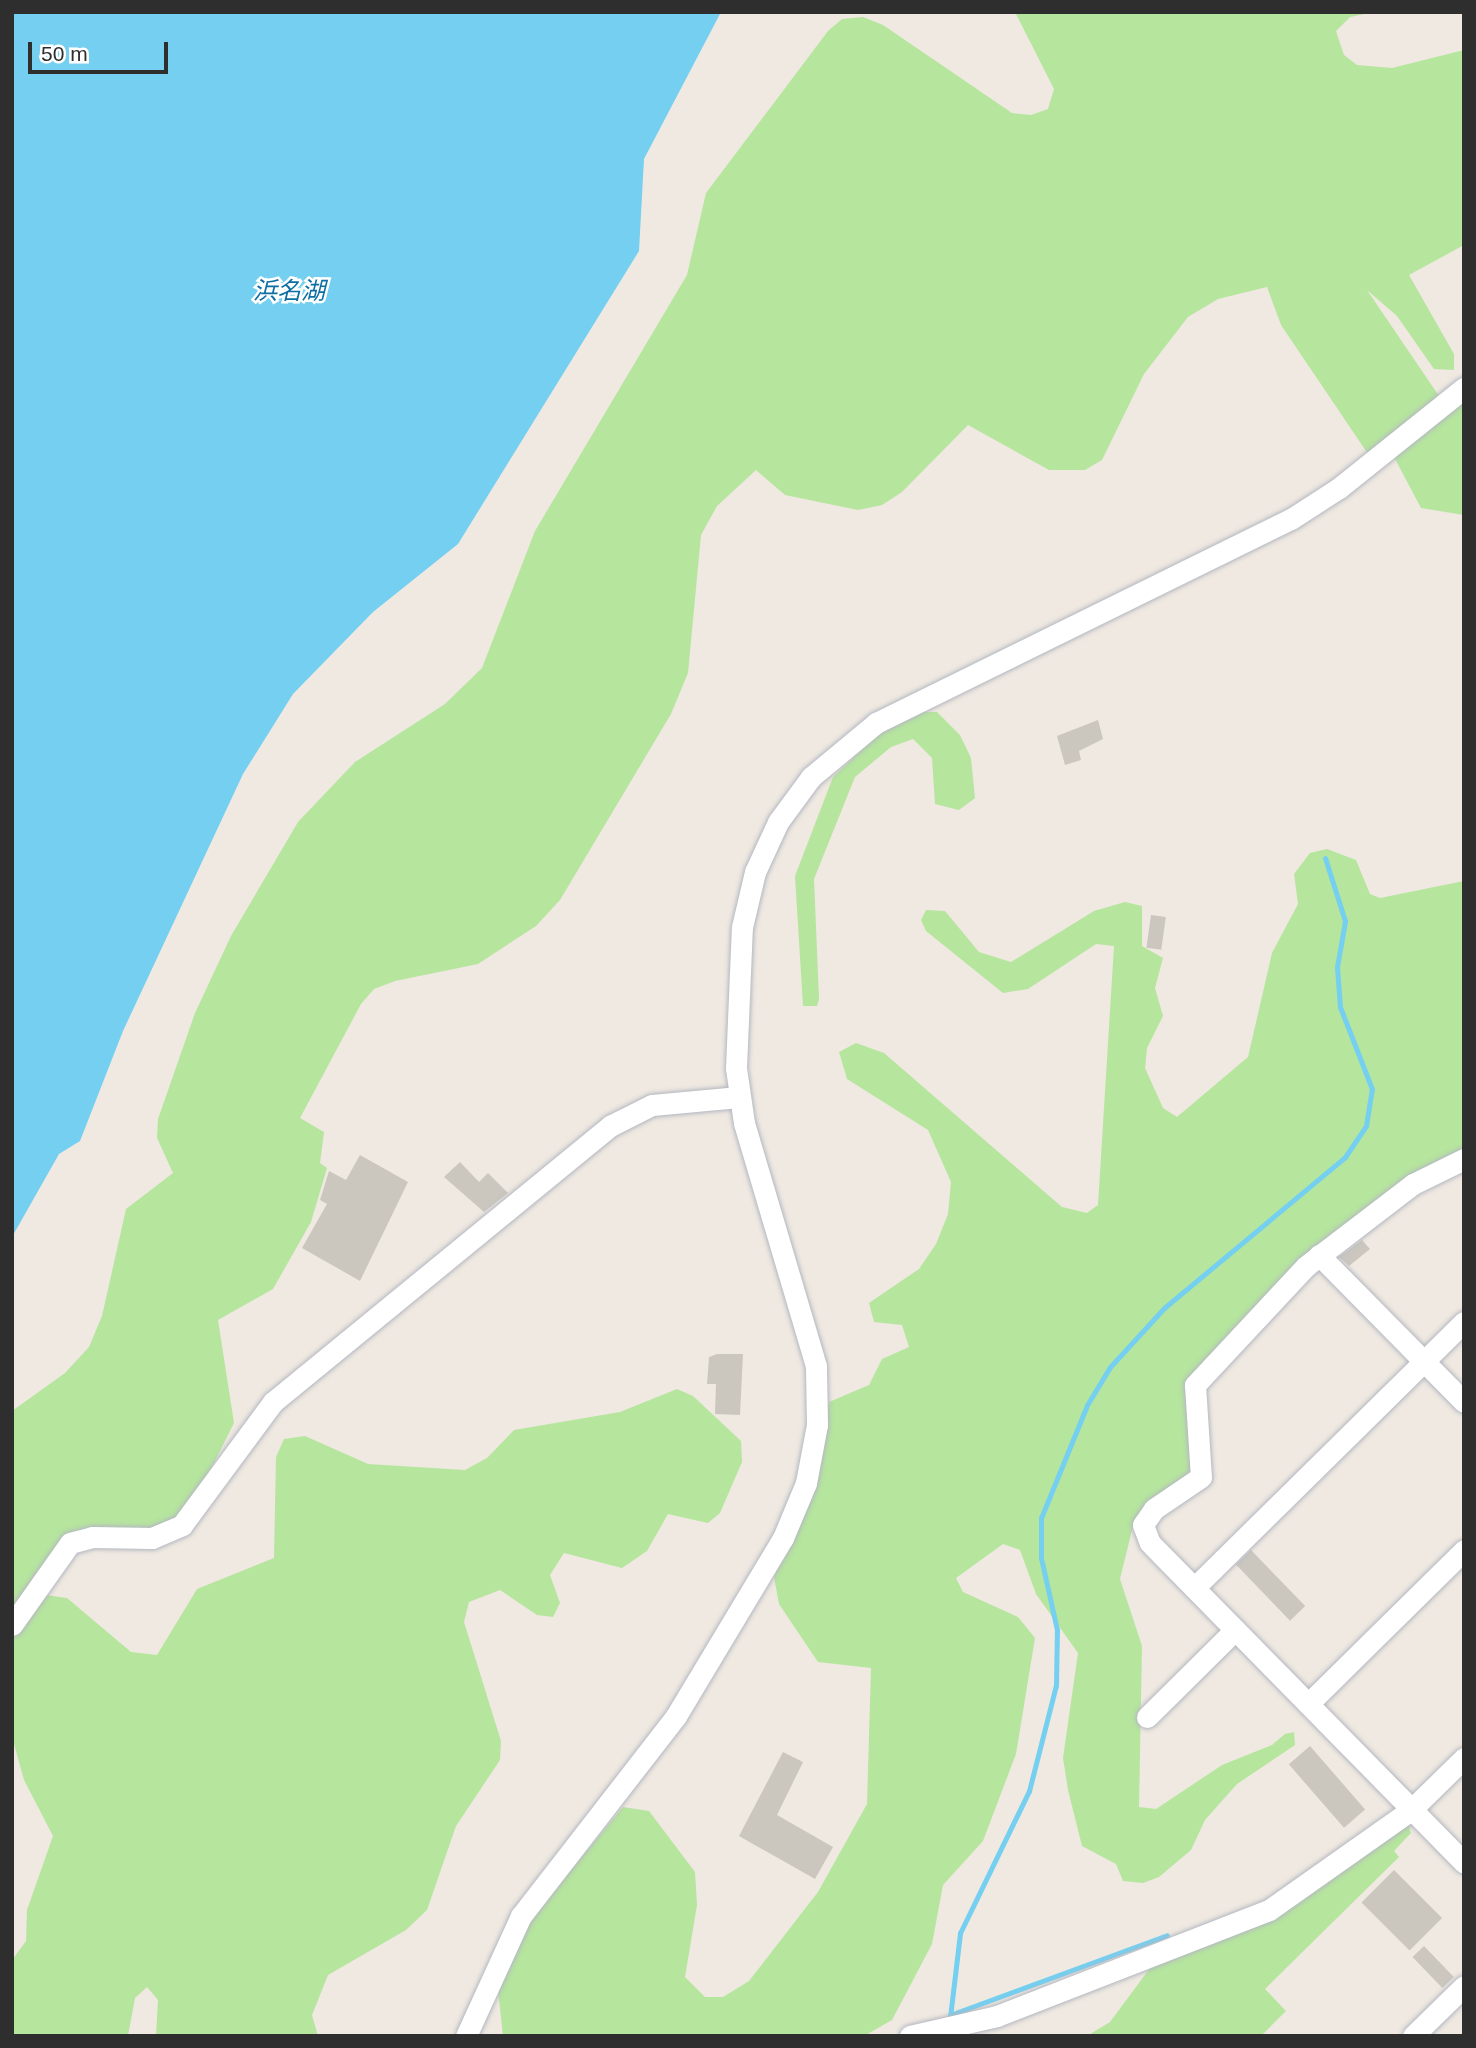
<!DOCTYPE html>
<meta charset="utf-8">
<style>
body{margin:0}
#map{position:relative;width:1476px;height:2048px;overflow:hidden;background:#efe9e1;font-family:Arial,"Noto Sans JP",sans-serif}
div>[style]{position:absolute}
[style*='--x']{left:calc(var(--x)*1px);top:calc(var(--y)*1px);width:calc(var(--w)*1px);rotate:calc(var(--a)*1deg)}
.green>*{inset:0;background:#b6e59e}
.water>*{inset:0;background:#75cff0}
.stream>*{height:5px;margin:-2.5px;padding:0 2.5px;transform-origin:2.5px;border-radius:2.5px;background:#75cff0}
.building>*{inset:0;background:#cbc7bf;transform-origin:0 0}
.roads{filter:drop-shadow(0 0 2px #b4b7c1) drop-shadow(0 0 2px #b4b7c1)}
.minor>*{height:21px;margin:-10.5px;padding:0 10.5px;transform-origin:10.5px;border-radius:10.5px;background:#fff}
span{translate:-50% -50%;white-space:nowrap;text-align:center;line-height:1.15;-webkit-text-stroke:5px #fff;paint-order:stroke}
.water-label{font-size:24px;color:#0d6fa3;font-style:italic}
.frame{position:absolute;inset:0;border:14px solid #2e2e2e;pointer-events:none}
.scale{position:absolute;left:28px;top:42px;width:140px;height:32px;box-sizing:border-box;border:4px solid #2e2e2e;border-top:0;padding-left:9px;font-size:21px;line-height:24px;white-space:nowrap;color:#2e2e2e;-webkit-text-stroke:5px #fff;paint-order:stroke}
</style>
<div id="map">
<div class="green">
<i style="clip-path:polygon(1015px 12px,1374px 12px,1350px 17px,1336px 31px,1344px 55px,1357px 65px,1392px 68px,1464px 50px,1464px 245px,1409px 275px,1454px 354px,1454px 370px,1434px 369px,1397px 316px,1367px 290px,1439px 396px,1368px 454px,1281px 325px,1267px 287px,1218px 299px,1188px 317px,1144px 374px,1102px 460px,1085px 470px,1049px 470px,968px 425px,902px 492px,882px 505px,858px 510px,785px 495px,756px 470px,717px 506px,701px 535px,688px 673px,671px 714px,560px 900px,536px 926px,478px 964px,395px 981px,374px 989px,361px 1004px,300px 1118px,324px 1132px,320px 1163px,327px 1168px,311px 1222px,273px 1289px,218px 1320px,234px 1423px,197px 1497px,165px 1527px,92px 1530px,12px 1613px,12px 1411px,65px 1373px,89px 1347px,102px 1316px,126px 1209px,173px 1173px,157px 1138px,158px 1119px,195px 1013px,231px 936px,298px 822px,355px 762px,445px 704px,482px 668px,535px 531px,687px 275px,706px 193px,828px 31px,842px 19px,863px 17px,883px 25px,1012px 113px,1031px 115px,1048px 109px,1054px 89px)"></i>
<i style="clip-path:polygon(1464px 401px,1464px 515px,1421px 508px,1394px 457px)"></i>
<i style="clip-path:polygon(920px 712px,937px 712px,960px 735px,971px 758px,975px 798px,959px 810px,935px 804px,932px 758px,913px 739px,891px 747px,855px 777px,814px 879px,819px 999px,817px 1006px,803px 1006px,795px 876px,833px 777px,881px 732px)"></i>
<i style="clip-path:polygon(1327px 849px,1356px 860px,1370px 894px,1380px 898px,1464px 881px,1464px 1151px,1442px 1159px,1192px 1378px,1192px 1473px,1134px 1522px,1120px 1579px,1142px 1646px,1139px 1807px,1156px 1809px,1222px 1765px,1272px 1745px,1285px 1734px,1294px 1732px,1295px 1745px,1237px 1784px,1205px 1820px,1191px 1850px,1159px 1877px,1143px 1883px,1123px 1881px,1116px 1864px,1082px 1846px,1068px 1790px,1063px 1758px,1078px 1653px,1036px 1594px,1020px 1550px,1003px 1544px,956px 1578px,963px 1592px,1018px 1617px,1035px 1638px,1016px 1754px,983px 1841px,943px 1885px,932px 1944px,892px 2020px,864px 2036px,503px 2036px,498px 1990px,529px 1921px,623px 1807px,649px 1811px,695px 1872px,697px 1905px,685px 1977px,705px 1997px,723px 1997px,749px 1981px,818px 1892px,867px 1804px,871px 1668px,818px 1662px,779px 1604px,774px 1577px,816px 1486px,829px 1402px,869px 1385px,882px 1359px,909px 1347px,902px 1325px,874px 1322px,869px 1303px,919px 1269px,936px 1244px,948px 1214px,951px 1182px,928px 1130px,847px 1079px,839px 1052px,856px 1043px,884px 1053px,1062px 1207px,1087px 1213px,1098px 1205px,1114px 946px,1096px 944px,1028px 989px,1003px 993px,926px 931px,921px 920px,926px 910px,945px 911px,979px 952px,1011px 962px,1094px 911px,1125px 902px,1142px 906px,1142px 946px,1163px 958px,1155px 988px,1163px 1016px,1147px 1048px,1145px 1068px,1163px 1108px,1177px 1117px,1248px 1057px,1272px 953px,1298px 904px,1294px 874px,1310px 853px)"></i>
<i style="clip-path:polygon(677px 1389px,693px 1396px,741px 1441px,742px 1462px,720px 1513px,708px 1523px,668px 1514px,647px 1551px,622px 1568px,564px 1553px,550px 1575px,560px 1603px,553px 1617px,537px 1615px,500px 1590px,469px 1602px,464px 1622px,501px 1741px,500px 1760px,456px 1826px,427px 1910px,406px 1930px,328px 1975px,312px 2015px,318px 2036px,156px 2036px,158px 2000px,147px 1987px,135px 1998px,128px 2036px,12px 2036px,12px 1960px,26px 1941px,27px 1910px,53px 1836px,24px 1780px,12px 1737px,12px 1636px,46px 1595px,67px 1598px,131px 1652px,157px 1655px,197px 1589px,274px 1558px,276px 1457px,284px 1439px,305px 1436px,368px 1464px,465px 1470px,487px 1458px,514px 1430px,620px 1412px)"></i>
<i style="clip-path:polygon(1408px 1823px,1411px 1833px,1394px 1851px,1399px 1857px,1265px 1989px,1286px 2011px,1261px 2036px,1087px 2036px,1110px 2022px,1150px 1968px)"></i>
</div>
<div class="water">
<i style="clip-path:polygon(12px 12px,721px 12px,644px 159px,639px 251px,458px 544px,373px 612px,293px 694px,243px 774px,123px 1031px,80px 1141px,59px 1154px,12px 1237px)"></i>
</div>
<div class="stream">
<i style="--x:950;--y:2015;--w:231;--a:-20.2"></i>
<i style="--x:950;--y:2017;--w:85;--a:-83.2"></i>
<i style="--x:960;--y:1933;--w:158;--a:-64.1"></i>
<i style="--x:1029;--y:1791;--w:109;--a:-75.7"></i>
<i style="--x:1056;--y:1685;--w:55;--a:-89"></i>
<i style="--x:1057;--y:1630;--w:74;--a:-102.5"></i>
<i style="--x:1041;--y:1558;--w:40;--a:-90"></i>
<i style="--x:1041;--y:1518;--w:122;--a:-67.8"></i>
<i style="--x:1087;--y:1405;--w:44;--a:-58.8"></i>
<i style="--x:1110;--y:1367;--w:80;--a:-47.5"></i>
<i style="--x:1164;--y:1308;--w:236;--a:-39.8"></i>
<i style="--x:1345;--y:1157;--w:37;--a:-56"></i>
<i style="--x:1366;--y:1126;--w:37;--a:-81"></i>
<i style="--x:1372;--y:1089;--w:88;--a:-111.3"></i>
<i style="--x:1340;--y:1007;--w:40;--a:-94.3"></i>
<i style="--x:1337;--y:967;--w:47;--a:-80.1"></i>
<i style="--x:1345;--y:921;--w:66;--a:-107.6"></i>
</div>
<div class="building">
<i style="clip-path:polygon(1098px 720px,1103px 739px,1079px 751px,1081px 760px,1065px 765px,1057px 736px)"></i>
<i style="left:1151px;top:915px;width:15px;height:33px;rotate:8deg"></i>
<i style="clip-path:polygon(360px 1155px,408px 1182px,360px 1281px,302px 1248px,327px 1204px,320px 1200px,329px 1171px,346px 1180px)"></i>
<i style="clip-path:polygon(460px 1162px,479px 1182px,488px 1173px,508px 1193px,484px 1212px,444px 1177px)"></i>
<i style="clip-path:polygon(1362px 1240px,1370px 1249px,1349px 1266px,1339px 1257px)"></i>
<i style="clip-path:polygon(717px 1354px,743px 1354px,740px 1415px,715px 1414px,716px 1384px,707px 1384px,709px 1357px)"></i>
<i style="left:1251px;top:1550px;width:78px;height:21px;rotate:46deg"></i>
<i style="left:1310px;top:1746px;width:84px;height:28px;rotate:49deg"></i>
<i style="clip-path:polygon(783px 1752px,803px 1762px,777px 1815px,833px 1847px,815px 1879px,739px 1836px)"></i>
<i style="left:1394px;top:1870px;width:68px;height:46px;rotate:45deg"></i>
<i style="left:1424px;top:1946px;width:43px;height:16px;rotate:46deg"></i>
</div>
<div class="roads">
<div class="minor">
<i style="--x:1464;--y:1159;--w:57;--a:153.9"></i>
<i style="--x:1413;--y:1184;--w:135;--a:142.5"></i>
<i style="--x:1306;--y:1266;--w:163;--a:133"></i>
<i style="--x:1195;--y:1385;--w:92;--a:86.3"></i>
<i style="--x:1201;--y:1477;--w:57;--a:145.8"></i>
<i style="--x:1154;--y:1509;--w:19;--a:125"></i>
<i style="--x:1143;--y:1525;--w:19;--a:69"></i>
<i style="--x:1150;--y:1543;--w:448;--a:45.5"></i>
<i style="--x:1319;--y:1255;--w:206;--a:45.4"></i>
<i style="--x:1194;--y:1588;--w:379;--a:-44.6"></i>
<i style="--x:12;--y:1625;--w:100;--a:-54.7"></i>
<i style="--x:70;--y:1543;--w:23;--a:-15"></i>
<i style="--x:92;--y:1537;--w:60;--a:1"></i>
<i style="--x:152;--y:1538;--w:33;--a:-23"></i>
<i style="--x:182;--y:1525;--w:153;--a:-53.5"></i>
<i style="--x:273;--y:1402;--w:436;--a:-39.3"></i>
<i style="--x:610;--y:1126;--w:47;--a:-26.6"></i>
<i style="--x:652;--y:1105;--w:87;--a:-5.3"></i>
<i style="--x:1308;--y:1704;--w:219;--a:-44.6"></i>
<i style="--x:1147;--y:1717;--w:124;--a:-44.7"></i>
<i style="--x:466;--y:2036;--w:132;--a:-65.4"></i>
<i style="--x:521;--y:1916;--w:253;--a:-52.2"></i>
<i style="--x:676;--y:1716;--w:208;--a:-59"></i>
<i style="--x:783;--y:1538;--w:60;--a:-67.3"></i>
<i style="--x:806;--y:1483;--w:59;--a:-79.3"></i>
<i style="--x:817;--y:1425;--w:59;--a:-91"></i>
<i style="--x:816;--y:1366;--w:253;--a:-106.5"></i>
<i style="--x:744;--y:1123;--w:56;--a:-98.3"></i>
<i style="--x:736;--y:1068;--w:141;--a:-87.6"></i>
<i style="--x:742;--y:927;--w:57;--a:-76.7"></i>
<i style="--x:755;--y:872;--w:55;--a:-65.3"></i>
<i style="--x:778;--y:822;--w:56;--a:-53.7"></i>
<i style="--x:811;--y:777;--w:85;--a:-39.7"></i>
<i style="--x:876;--y:723;--w:462;--a:-26.2"></i>
<i style="--x:1291;--y:519;--w:57;--a:-32.9"></i>
<i style="--x:1339;--y:488;--w:160;--a:-38.7"></i>
<i style="--x:910;--y:2036;--w:89;--a:-12.9"></i>
<i style="--x:997;--y:2016;--w:292;--a:-21.3"></i>
<i style="--x:1269;--y:1910;--w:175;--a:-35.2"></i>
<i style="--x:1412;--y:1809;--w:73;--a:-44.4"></i>
<i style="--x:1413;--y:2036;--w:71;--a:-44.4"></i>
</div>
</div>
<div class="water-label">
<span style="left:289px;top:291px">浜名湖</span>
</div>
<div class="frame"></div>
<div class="scale">50 m</div>
</div>
